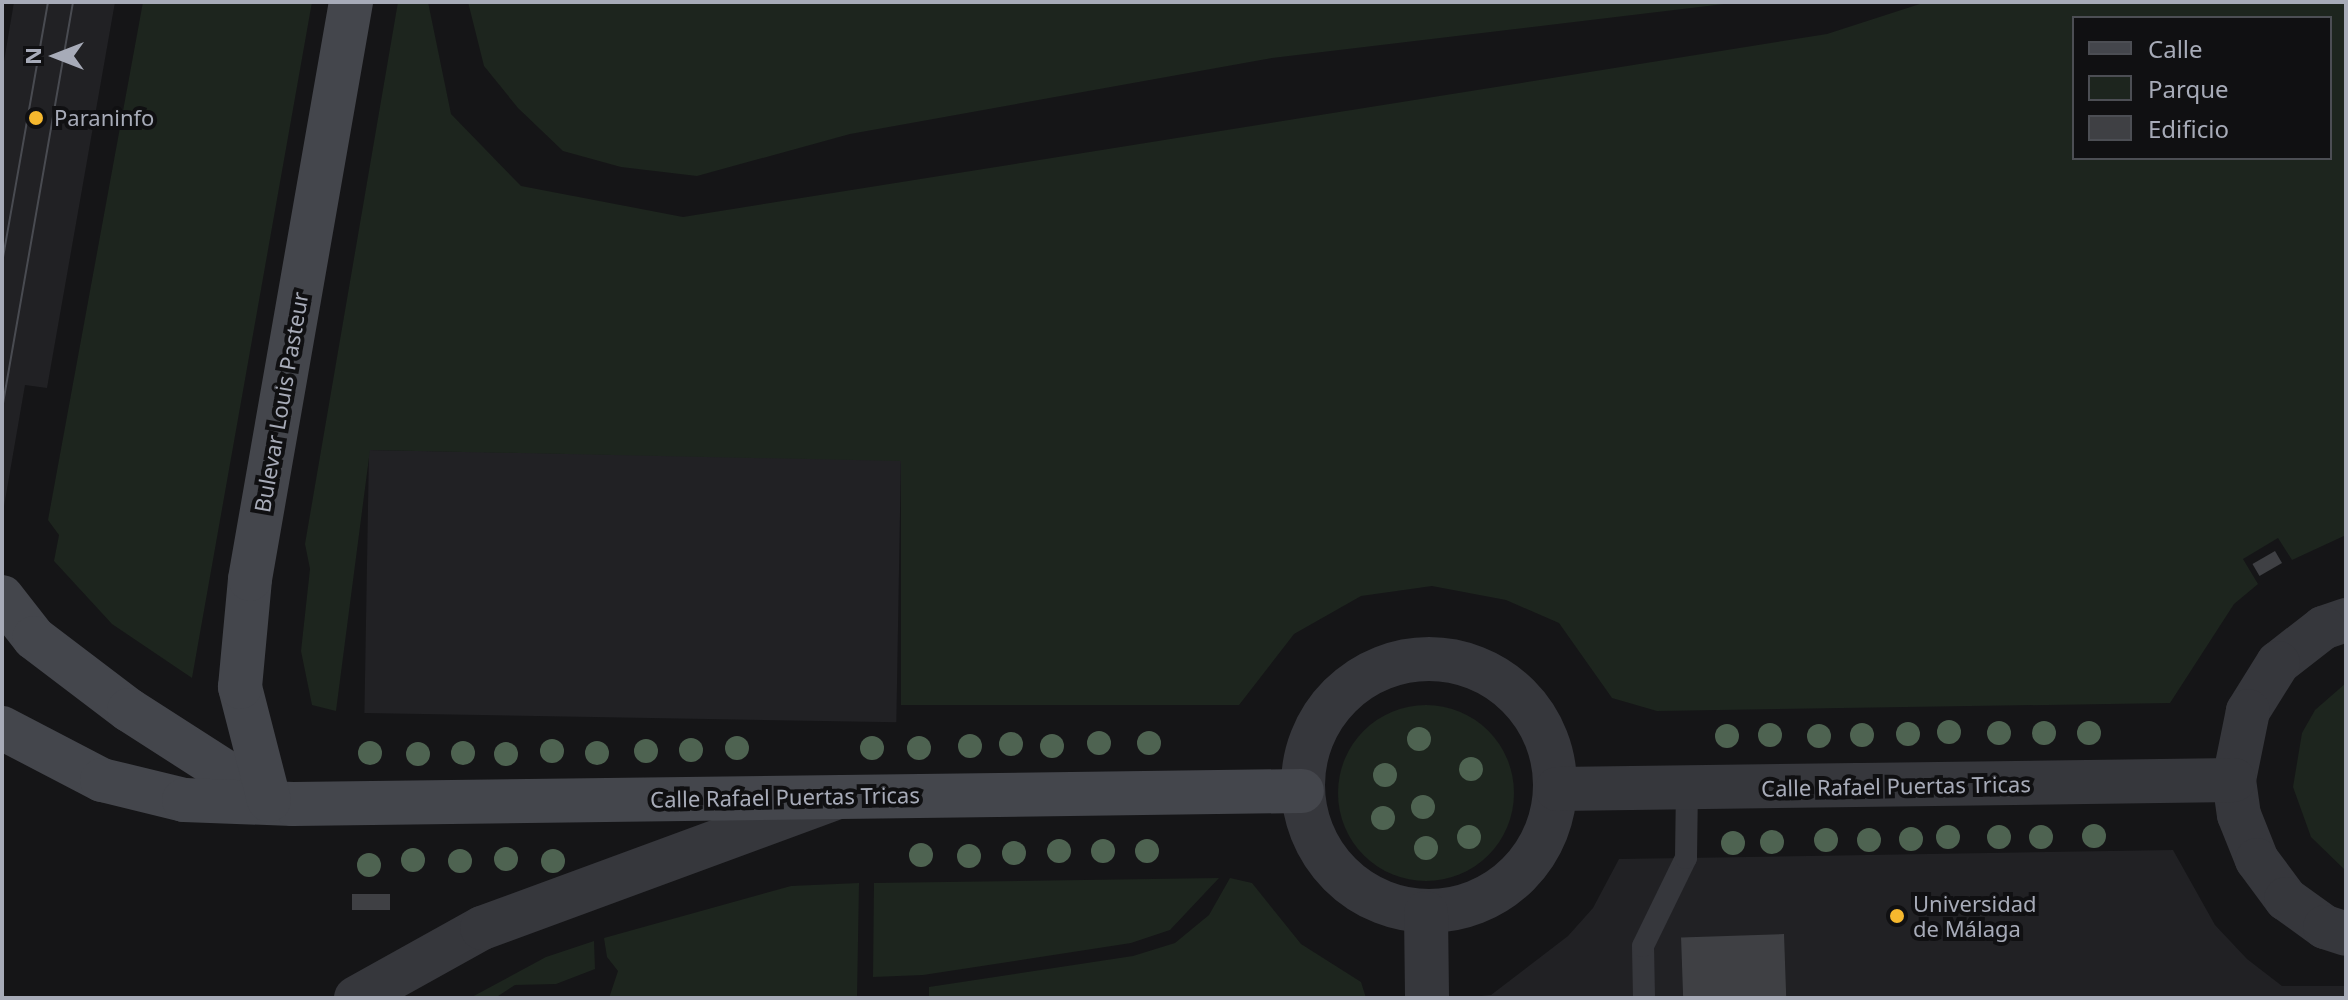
<!DOCTYPE html>
<meta charset="utf-8">
<style>
body{margin:0}
#map{position:relative;width:2348px;height:1000px;overflow:hidden;background:#151517;font-family:"Noto Sans",sans-serif}
div>[style]{position:absolute}
[style*='--x']{left:calc(var(--x)*1px);top:calc(var(--y)*1px);width:calc(var(--w)*1px);rotate:calc(var(--a)*1deg)}
.built>*{inset:0;background:#212124;transform-origin:0 0}
.green>*{inset:0;background:#1d251e}
.round{border-radius:50%}
.building>*{inset:0;background:#3f4044;transform-origin:0 0}
.lane>*{height:22px;margin:-11px;padding:0 11px;transform-origin:11px;border-radius:11px;background:#36373c}
.street>*{height:44px;margin:-22px;padding:0 22px;transform-origin:22px;border-radius:22px;background:#36373c}
.street>.ring{margin:-22px;padding:0;box-sizing:content-box;background:none;border:44px solid #36373c;border-radius:50%}
.secondary>*{height:44px;margin:-22px;padding:0 22px;transform-origin:22px;border-radius:22px;background:#44464c}
.tram>*{height:2px;margin:-1px;padding:0 1px;transform-origin:1px;border-radius:1px;background:#494b51}
.trees>*{width:24px;height:24px;margin:-12px;border-radius:50%;background:#4e6351}
.dots>*{width:22px;height:22px;translate:-50% -50%;box-sizing:border-box;border:4px solid #101012;border-radius:50%}
span{translate:-50% -50%;white-space:nowrap;text-align:center;line-height:1.15;-webkit-text-stroke:8px #101012;paint-order:stroke}
.poi-label{font-size:22px;color:#a7abb8}
.left{translate:0 -50%;text-align:left}
.street-label{font-size:22px;color:#a7abb8}
.frame{position:absolute;inset:0;border:4px solid #a7abb8;pointer-events:none}
.legend{position:absolute;left:2072px;top:16px;width:260px;height:144px;box-sizing:border-box;background:#101012;border:2px solid #4c4e54;margin:0;padding:10px 14px;list-style:none;font-size:24px;color:#a7abb8}
.legend li{display:flex;align-items:center;gap:16px;height:40px}
.legend b{width:40px;border:2px solid #4c4e54}
.north{position:absolute;left:16px;top:16px;width:80px;height:80px;-webkit-text-stroke:6px #101012;paint-order:stroke;rotate:270deg;font-size:22px;font-weight:700;line-height:32px;text-align:center;color:#a7abb8}
.north::after{content:'';display:block;margin:auto;width:28px;height:36px;background:#a7abb8;clip-path:polygon(50% 0,100% 100%,50% 72%,0 100%)}
</style>
<div id="map">
<div class="built">
<i style="clip-path:polygon(14px 2px,115px 2px,47px 388px,25px 385px,2px 518px,2px 73px)"></i>
<i style="left:369px;top:450px;width:532px;height:263px;rotate:1deg"></i>
<i style="clip-path:polygon(2173px 850px,2215px 925px,2247px 959px,2282px 986px,2346px 986px,2346px 998px,1460px 998px,1491px 995px,1568px 936px,1593px 908px,1619px 859px)"></i>
</div>
<div class="green">
<i style="clip-path:polygon(143px 2px,312px 2px,192px 678px,112px 624px,54px 561px,59px 535px,48px 520px)"></i>
<i style="clip-path:polygon(evenodd,398px 2px,428px 2px,451px 114px,521px 186px,683px 217px,1827px 34px,1926px 2px,2346px 2px,2346px 535px,2292px 560px,2278px 538px,2243px 559px,2258px 584px,2234px 604px,2170px 703px,1657px 711px,1612px 698px,1559px 623px,1506px 600px,1432px 586px,1361px 596px,1294px 634px,1239px 705px,901px 705px,901px 461px,370px 450px,336px 711px,312px 705px,301px 651px,310px 569px,305px 544px,398px 2px,2074px 18px,2330px 18px,2330px 158px,2074px 158px,2074px 18px)"></i>
<i style="clip-path:polygon(468px 2px,1741px 2px,1272px 58px,850px 134px,697px 176px,621px 167px,563px 151px,518px 108px,484px 66px)"></i>
<i style="clip-path:polygon(2346px 683px,2346px 871px,2311px 837px,2293px 787px,2302px 733px,2315px 710px)"></i>
<i class="round" style="left:1338px;top:705px;width:176px;height:176px"></i>
<i style="clip-path:polygon(1219px 878px,1170px 930px,1131px 943px,923px 975px,873px 977px,874px 883px)"></i>
<i style="clip-path:polygon(1230px 878px,1252px 883px,1301px 944px,1361px 982px,1366px 998px,929px 998px,929px 987px,1133px 956px,1175px 943px,1209px 915px)"></i>
<i style="clip-path:polygon(859px 883px,857px 998px,609px 998px,618px 971px,607px 957px,604px 938px,791px 886px)"></i>
<i style="clip-path:polygon(594px 941px,595px 969px,556px 984px,515px 985px,495px 998px,470px 998px,546px 957px)"></i>
</div>
<div class="building">
<i style="left:2275px;top:551px;width:14px;height:26px;rotate:60deg"></i>
<i style="left:352px;top:894px;width:38px;height:16px"></i>
<i style="left:1784px;top:934px;width:64px;height:103px;rotate:88deg"></i>
</div>
<div class="lane">
<i style="--x:1644;--y:998;--w:52;--a:-91.1"></i>
<i style="--x:1643;--y:946;--w:98;--a:-64"></i>
<i style="--x:1686;--y:858;--w:69;--a:-89.2"></i>
</div>
<div class="street">
<i style="--x:2346;--y:620;--w:24;--a:161"></i>
<i style="--x:2323;--y:628;--w:57;--a:142.1"></i>
<i style="--x:2278;--y:663;--w:57;--a:122"></i>
<i style="--x:2248;--y:711;--w:70;--a:101.5"></i>
<i style="--x:2234;--y:780;--w:35;--a:82"></i>
<i style="--x:2239;--y:815;--w:48;--a:68.2"></i>
<i style="--x:2257;--y:860;--w:49;--a:53.4"></i>
<i style="--x:2286;--y:899;--w:48;--a:35.7"></i>
<i style="--x:2325;--y:927;--w:22;--a:18"></i>
<i class="ring" style="left:1303px;top:659px;width:208px;height:208px"></i>
<i style="--x:1557;--y:789;--w:677;--a:-0.76"></i>
<i style="--x:1426;--y:913;--w:85;--a:89.3"></i>
<i style="--x:356;--y:998;--w:144;--a:-29.1"></i>
<i style="--x:482;--y:928;--w:377;--a:-20.2"></i>
</div>
<div class="secondary">
<i style="--x:2;--y:597;--w:52;--a:52"></i>
<i style="--x:34;--y:638;--w:119;--a:37.2"></i>
<i style="--x:129;--y:710;--w:166;--a:32.7"></i>
<i style="--x:2;--y:728;--w:113;--a:27.5"></i>
<i style="--x:102;--y:780;--w:84;--a:13.7"></i>
<i style="--x:184;--y:800;--w:109;--a:2.1"></i>
<i style="--x:293;--y:804;--w:1009;--a:-0.74"></i>
<i style="--x:269;--y:800;--w:117;--a:-104.4"></i>
<i style="--x:240;--y:687;--w:108;--a:-84.7"></i>
<i style="--x:250;--y:579;--w:586;--a:-80.07"></i>
</div>
<div class="tram">
<i style="--x:2;--y:263;--w:265;--a:-80"></i>
<i style="--x:2;--y:409;--w:413;--a:-80.1"></i>
</div>
<div class="trees">
<i style="left:1949px;top:732px"></i>
<i style="left:1999px;top:733px"></i>
<i style="left:2044px;top:733px"></i>
<i style="left:2089px;top:733px"></i>
<i style="left:1908px;top:734px"></i>
<i style="left:1770px;top:735px"></i>
<i style="left:1862px;top:735px"></i>
<i style="left:1727px;top:736px"></i>
<i style="left:1819px;top:736px"></i>
<i style="left:1419px;top:739px"></i>
<i style="left:1099px;top:743px"></i>
<i style="left:1149px;top:743px"></i>
<i style="left:1011px;top:744px"></i>
<i style="left:970px;top:746px"></i>
<i style="left:1052px;top:746px"></i>
<i style="left:737px;top:748px"></i>
<i style="left:872px;top:748px"></i>
<i style="left:919px;top:748px"></i>
<i style="left:691px;top:750px"></i>
<i style="left:552px;top:751px"></i>
<i style="left:646px;top:751px"></i>
<i style="left:370px;top:753px"></i>
<i style="left:463px;top:753px"></i>
<i style="left:597px;top:753px"></i>
<i style="left:418px;top:754px"></i>
<i style="left:506px;top:754px"></i>
<i style="left:1471px;top:769px"></i>
<i style="left:1385px;top:775px"></i>
<i style="left:1423px;top:807px"></i>
<i style="left:1383px;top:818px"></i>
<i style="left:2094px;top:836px"></i>
<i style="left:1469px;top:837px"></i>
<i style="left:1948px;top:837px"></i>
<i style="left:1999px;top:837px"></i>
<i style="left:2041px;top:837px"></i>
<i style="left:1911px;top:839px"></i>
<i style="left:1826px;top:840px"></i>
<i style="left:1869px;top:840px"></i>
<i style="left:1772px;top:842px"></i>
<i style="left:1733px;top:843px"></i>
<i style="left:1426px;top:848px"></i>
<i style="left:1059px;top:851px"></i>
<i style="left:1103px;top:851px"></i>
<i style="left:1147px;top:851px"></i>
<i style="left:1014px;top:853px"></i>
<i style="left:921px;top:855px"></i>
<i style="left:969px;top:856px"></i>
<i style="left:506px;top:859px"></i>
<i style="left:413px;top:860px"></i>
<i style="left:460px;top:861px"></i>
<i style="left:553px;top:861px"></i>
<i style="left:369px;top:865px"></i>
</div>
<div class="dots">
<i style="left:36px;top:118px;background:#f6b82e"></i>
<i style="left:1897px;top:916px;background:#f6b82e"></i>
</div>
<div class="poi-label">
<span class="left" style="left:54px;top:118px">Paraninfo</span>
<span class="left" style="left:1913px;top:916px">Universidad<br>de Málaga</span>
</div>
<div class="street-label">
<span style="left:281px;top:402px;rotate:-80deg">Bulevar Louis Pasteur</span>
<span style="left:1896px;top:786px;rotate:-1deg">Calle Rafael Puertas Tricas</span>
<span style="left:785px;top:797px;rotate:-1deg">Calle Rafael Puertas Tricas</span>
</div>
<div class="frame"></div>
<ul class="legend">
<li><b style="height:10px;background:#44464c"></b>Calle</li>
<li><b style="height:22px;background:#1d251e"></b>Parque</li>
<li><b style="height:22px;background:#3f4044"></b>Edificio</li>
</ul>
<div class="north">N</div>
</div>
